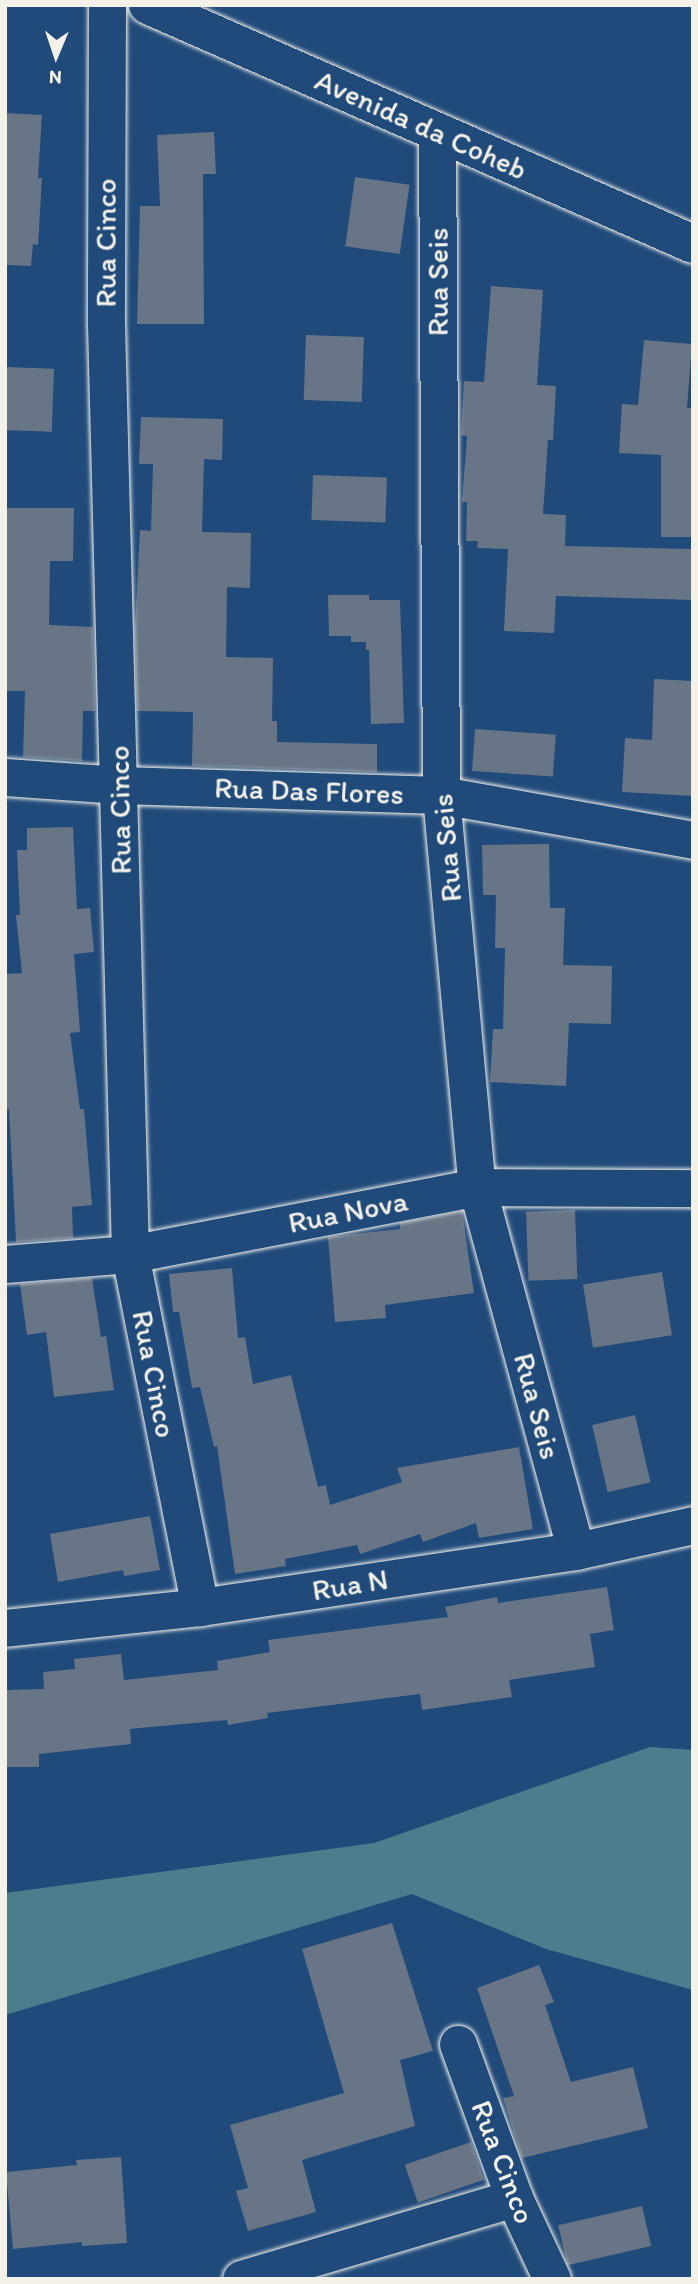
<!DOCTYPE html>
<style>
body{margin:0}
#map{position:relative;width:698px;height:2284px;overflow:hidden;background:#1f4a7a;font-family:Itim,sans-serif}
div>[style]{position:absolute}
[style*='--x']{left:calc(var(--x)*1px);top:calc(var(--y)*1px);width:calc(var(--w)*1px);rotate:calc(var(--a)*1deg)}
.green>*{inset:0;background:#4a7e8c}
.building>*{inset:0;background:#677586;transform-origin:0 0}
.roads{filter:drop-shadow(0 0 2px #f4f1e8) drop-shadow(0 0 2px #f4f1e8)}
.minor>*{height:37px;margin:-18.5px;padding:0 18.5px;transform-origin:18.5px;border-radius:18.5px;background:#1f4a7a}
.secondary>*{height:38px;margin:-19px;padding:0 19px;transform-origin:19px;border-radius:19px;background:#1f4a7a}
span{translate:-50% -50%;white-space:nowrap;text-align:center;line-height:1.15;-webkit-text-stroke:6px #1f4a7a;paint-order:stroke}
.street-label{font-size:30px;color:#f4f1e8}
.frame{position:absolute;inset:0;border:7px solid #f4f1e8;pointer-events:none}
.north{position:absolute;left:21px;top:21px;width:70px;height:70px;-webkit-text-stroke:5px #1f4a7a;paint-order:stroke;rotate:182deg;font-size:19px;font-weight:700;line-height:28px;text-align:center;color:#f4f1e8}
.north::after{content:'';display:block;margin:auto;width:24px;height:32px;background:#f4f1e8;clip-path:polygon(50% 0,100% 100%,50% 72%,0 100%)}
</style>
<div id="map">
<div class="green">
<i style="clip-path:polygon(650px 1747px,693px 1750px,693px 1990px,546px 1949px,412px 1894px,5px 2015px,5px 1893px,374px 1843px)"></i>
</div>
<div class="building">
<i style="clip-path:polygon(5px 113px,42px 115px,38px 178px,42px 178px,38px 245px,33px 244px,31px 266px,5px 265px)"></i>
<i style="clip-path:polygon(214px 132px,216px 174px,203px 174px,204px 324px,137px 324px,140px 206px,160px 206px,157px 135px)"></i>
<i style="left:355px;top:177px;width:55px;height:70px;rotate:8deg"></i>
<i style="clip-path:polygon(491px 286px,543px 290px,537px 385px,556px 386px,553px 440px,548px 440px,543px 514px,566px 515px,565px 546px,693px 549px,693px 600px,556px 596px,554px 633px,504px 631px,508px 549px,477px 548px,478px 541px,466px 541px,467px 502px,462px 502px,467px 436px,461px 435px,464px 381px,484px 382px)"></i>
<i style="left:306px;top:335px;width:58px;height:65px;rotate:2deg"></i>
<i style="clip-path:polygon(644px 340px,692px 344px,687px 408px,693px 408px,693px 537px,661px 537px,661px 455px,619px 453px,622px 404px,638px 405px)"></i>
<i style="left:5px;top:367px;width:49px;height:63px;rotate:2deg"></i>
<i style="clip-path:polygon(141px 417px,223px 419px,222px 460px,204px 459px,202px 532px,251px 533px,250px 588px,227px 587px,226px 657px,273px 658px,272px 721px,277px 721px,277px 742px,377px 744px,377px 772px,192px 766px,193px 712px,137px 711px,135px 628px,140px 530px,151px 531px,153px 464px,139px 464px)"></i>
<i style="left:313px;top:475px;width:74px;height:45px;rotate:2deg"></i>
<i style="clip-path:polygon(5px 508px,74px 508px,73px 561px,50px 561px,49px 625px,93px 627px,95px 711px,83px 711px,82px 761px,23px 757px,25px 691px,5px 691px)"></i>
<i style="clip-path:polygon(328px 595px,369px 595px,369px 600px,400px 600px,404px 723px,371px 724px,369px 650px,366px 650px,366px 642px,351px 642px,351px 636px,329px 636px)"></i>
<i style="clip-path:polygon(654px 679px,693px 681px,693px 796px,622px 792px,625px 738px,652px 740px)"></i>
<i style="left:475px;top:729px;width:81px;height:42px;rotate:4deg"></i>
<i style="clip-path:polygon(73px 827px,77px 909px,90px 908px,94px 952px,74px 954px,80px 1032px,70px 1033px,80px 1109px,84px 1109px,92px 1205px,72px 1207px,73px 1238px,16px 1242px,9px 1109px,5px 1110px,5px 974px,22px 973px,16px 915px,20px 915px,17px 850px,27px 850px,27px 828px)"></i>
<i style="clip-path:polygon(549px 844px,550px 908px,565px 908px,563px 965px,612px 966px,611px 1024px,569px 1023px,566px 1086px,490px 1082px,493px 1029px,503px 1029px,505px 948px,495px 948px,496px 895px,483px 895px,482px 845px)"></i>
<i style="left:575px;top:1210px;width:69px;height:49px;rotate:88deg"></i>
<i style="clip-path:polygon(462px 1211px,474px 1293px,385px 1305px,386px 1318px,335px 1322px,328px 1237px,400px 1229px,400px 1223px)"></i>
<i style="clip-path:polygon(232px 1268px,238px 1338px,245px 1337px,253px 1384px,291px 1375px,318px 1487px,326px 1485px,330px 1505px,402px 1482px,397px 1468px,519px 1447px,533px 1529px,479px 1538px,476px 1523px,423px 1542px,420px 1534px,360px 1554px,357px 1545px,285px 1559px,286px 1566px,235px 1574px,217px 1446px,214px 1447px,200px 1387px,192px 1388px,179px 1312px,173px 1312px,169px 1274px)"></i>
<i style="left:662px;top:1272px;width:64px;height:80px;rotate:81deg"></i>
<i style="clip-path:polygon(92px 1278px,101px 1337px,106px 1336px,114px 1390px,54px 1397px,46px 1332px,27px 1335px,20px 1284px)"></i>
<i style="left:635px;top:1415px;width:69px;height:44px;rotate:77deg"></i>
<i style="clip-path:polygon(150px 1516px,160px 1570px,124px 1576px,123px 1570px,58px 1582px,50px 1534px)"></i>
<i style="clip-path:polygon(607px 1587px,614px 1630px,590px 1634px,595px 1667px,509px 1680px,512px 1697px,422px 1710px,420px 1694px,267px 1713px,268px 1718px,228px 1725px,227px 1720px,130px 1729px,131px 1744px,39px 1754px,39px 1767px,5px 1767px,5px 1690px,44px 1689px,43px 1672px,75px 1669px,74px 1659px,121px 1654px,124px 1680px,218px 1670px,217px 1661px,270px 1652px,268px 1640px,448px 1617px,445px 1607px,497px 1597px,498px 1603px)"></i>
<i style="clip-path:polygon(392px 1923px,433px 2051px,400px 2060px,415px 2126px,302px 2160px,316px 2212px,248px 2231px,236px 2191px,248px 2188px,230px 2125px,344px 2093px,302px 1949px)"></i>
<i style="clip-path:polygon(539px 1965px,554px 2002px,545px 2005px,571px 2082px,633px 2067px,648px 2128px,522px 2158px,503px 2098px,514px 2096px,477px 1988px)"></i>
<i style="left:471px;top:2142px;width:40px;height:70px;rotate:71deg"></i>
<i style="clip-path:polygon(121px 2157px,127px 2243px,82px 2246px,82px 2242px,13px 2249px,6px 2172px,77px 2165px,76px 2160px)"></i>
<i style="left:642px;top:2206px;width:41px;height:86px;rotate:77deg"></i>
</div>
<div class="roads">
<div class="minor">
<i style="--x:107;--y:5;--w:319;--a:90.2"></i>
<i style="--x:106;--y:324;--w:930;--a:88.52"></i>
<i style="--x:130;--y:1254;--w:360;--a:78.8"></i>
<i style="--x:437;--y:132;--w:663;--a:89.65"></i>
<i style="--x:441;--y:795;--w:394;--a:84.8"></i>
<i style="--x:477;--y:1187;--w:377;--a:74.8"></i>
<i style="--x:5;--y:777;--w:115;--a:4"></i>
<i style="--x:120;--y:785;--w:321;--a:1.8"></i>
<i style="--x:441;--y:795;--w:256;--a:10.1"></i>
<i style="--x:5;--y:1264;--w:125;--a:-4.6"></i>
<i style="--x:130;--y:1254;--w:353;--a:-10.9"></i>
<i style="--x:477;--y:1187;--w:216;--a:0.3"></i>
<i style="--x:5;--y:1628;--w:196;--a:-6.1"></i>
<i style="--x:200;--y:1607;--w:380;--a:-8.5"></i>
<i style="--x:576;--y:1551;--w:120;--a:-12.5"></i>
<i style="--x:458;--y:2044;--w:164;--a:70"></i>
<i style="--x:514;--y:2198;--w:89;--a:64.9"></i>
<i style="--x:241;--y:2279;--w:285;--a:-16.5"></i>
</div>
<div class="secondary">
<i style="--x:148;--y:5;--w:595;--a:23.68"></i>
</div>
</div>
<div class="street-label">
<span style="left:421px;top:125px;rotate:24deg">Avenida da Coheb</span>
<span style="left:106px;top:243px;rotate:-90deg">Rua Cinco</span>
<span style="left:438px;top:282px;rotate:-90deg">Rua Seis</span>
<span style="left:309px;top:791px;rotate:2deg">Rua Das Flores</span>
<span style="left:120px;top:810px;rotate:-91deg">Rua Cinco</span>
<span style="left:447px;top:848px;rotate:-95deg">Rua Seis</span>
<span style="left:348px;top:1212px;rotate:-11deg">Rua Nova</span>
<span style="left:154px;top:1374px;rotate:79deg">Rua Cinco</span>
<span style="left:537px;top:1406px;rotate:75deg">Rua Seis</span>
<span style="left:350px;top:1585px;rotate:-9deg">Rua N</span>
<span style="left:503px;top:2162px;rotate:69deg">Rua Cinco</span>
</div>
<div class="frame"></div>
<div class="north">N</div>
</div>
